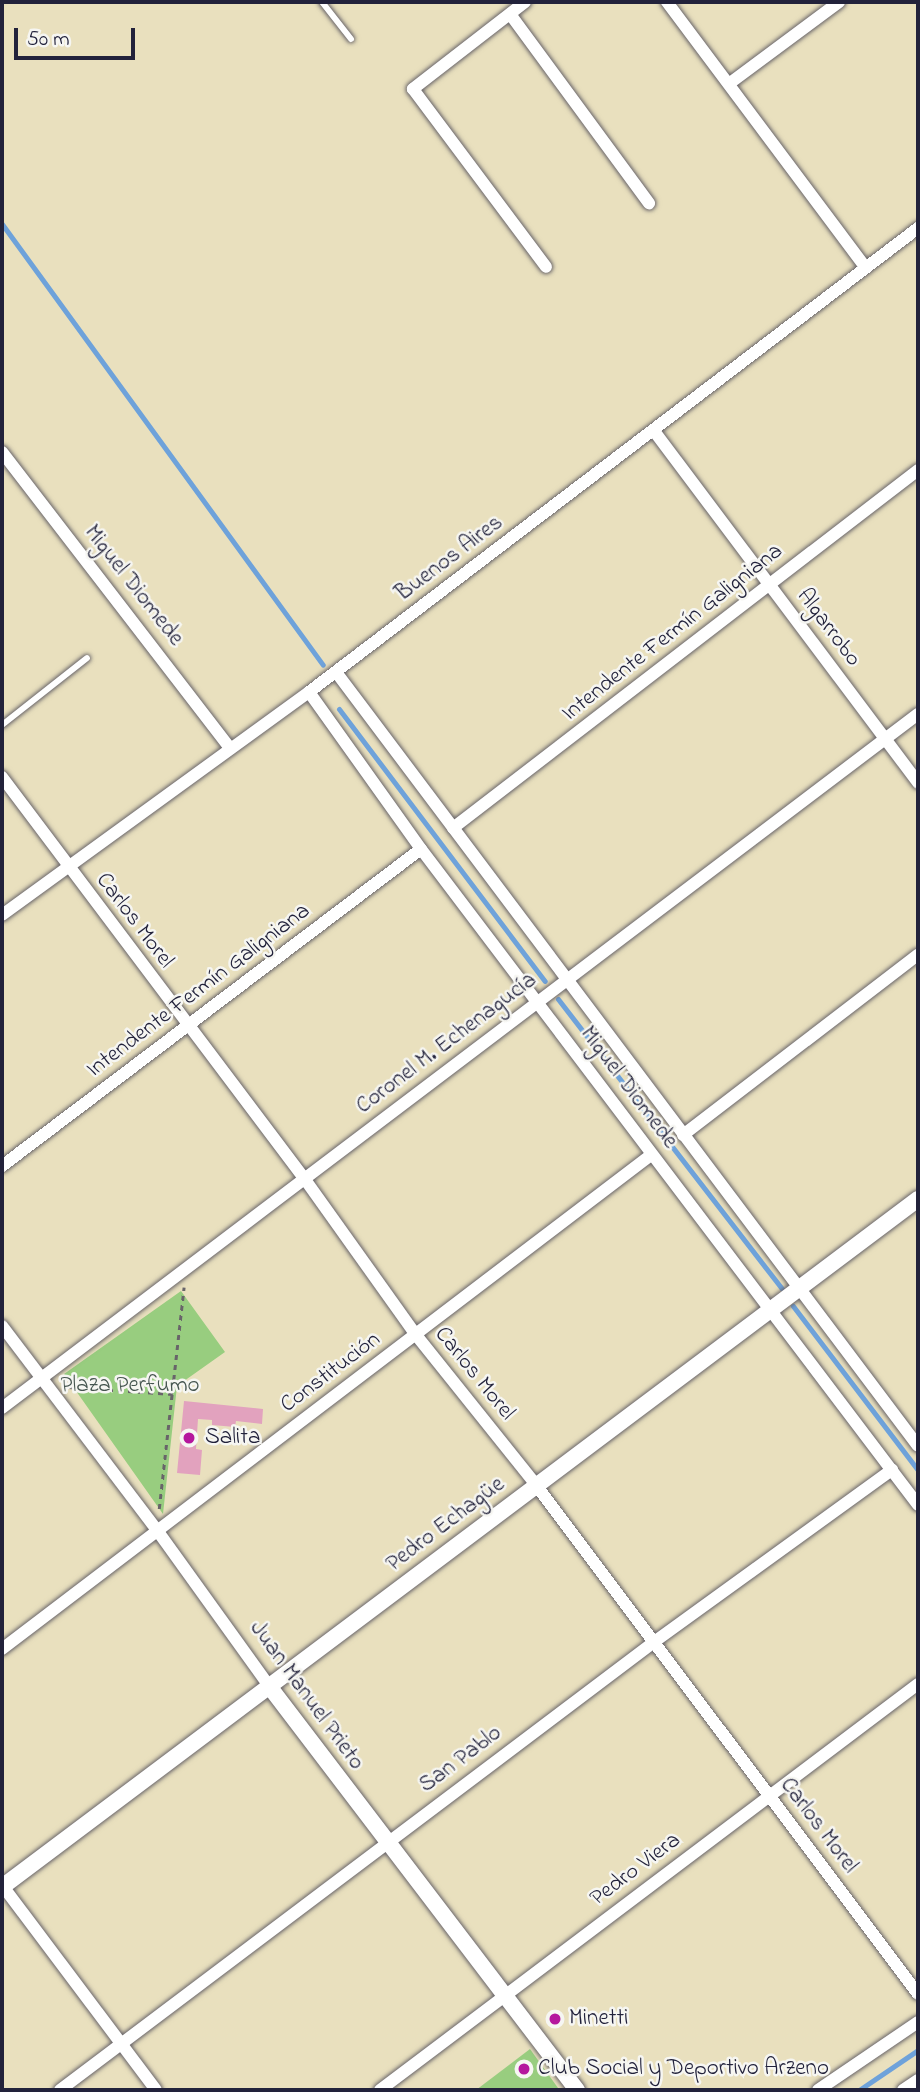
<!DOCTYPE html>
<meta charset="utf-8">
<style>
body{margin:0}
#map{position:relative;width:920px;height:2092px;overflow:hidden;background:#e9e0be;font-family:"Indie Flower",sans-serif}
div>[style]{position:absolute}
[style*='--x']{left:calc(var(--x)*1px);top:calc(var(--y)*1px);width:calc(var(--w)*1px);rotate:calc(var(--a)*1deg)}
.green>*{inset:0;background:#98cd7f}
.stream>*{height:5px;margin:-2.5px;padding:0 2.5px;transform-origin:2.5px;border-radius:2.5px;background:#6ea2da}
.building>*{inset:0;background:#e2a2be}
.path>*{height:2.5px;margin-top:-1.25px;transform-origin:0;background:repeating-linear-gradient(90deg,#686469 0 5px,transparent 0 10px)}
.roads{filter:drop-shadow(0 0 2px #686469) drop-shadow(0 0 2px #686469)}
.service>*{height:6px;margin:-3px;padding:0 3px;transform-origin:3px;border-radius:3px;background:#fff}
.minor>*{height:12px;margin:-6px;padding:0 6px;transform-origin:6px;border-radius:6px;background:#fff}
.tertiary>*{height:16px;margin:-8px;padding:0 8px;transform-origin:8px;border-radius:8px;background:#fff}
.dots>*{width:19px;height:19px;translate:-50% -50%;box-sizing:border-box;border:4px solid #f6f6f2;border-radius:50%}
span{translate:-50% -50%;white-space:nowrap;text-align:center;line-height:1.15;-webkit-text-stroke:5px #f6f6f2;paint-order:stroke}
.street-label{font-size:23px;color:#22223b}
.park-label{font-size:23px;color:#45554f}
.poi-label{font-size:23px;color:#22223b}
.left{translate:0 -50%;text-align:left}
.frame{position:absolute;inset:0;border:4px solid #22223b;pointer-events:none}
.scale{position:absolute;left:14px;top:28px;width:121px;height:32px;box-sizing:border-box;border:4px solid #22223b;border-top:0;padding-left:9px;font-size:21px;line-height:24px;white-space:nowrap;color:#22223b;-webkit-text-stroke:5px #f6f6f2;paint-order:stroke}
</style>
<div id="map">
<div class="green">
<i style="clip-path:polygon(181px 1291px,225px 1352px,177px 1386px,163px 1514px,64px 1374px)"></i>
<i style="clip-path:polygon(530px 2049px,558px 2088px,476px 2090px)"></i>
</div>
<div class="stream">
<i style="--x:2;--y:224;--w:545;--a:53.95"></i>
<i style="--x:339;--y:709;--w:341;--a:52.9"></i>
<i style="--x:558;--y:999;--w:366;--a:52.3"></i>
<i style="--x:793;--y:1306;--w:206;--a:52.7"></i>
<i style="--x:859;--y:2090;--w:71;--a:-34.1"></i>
</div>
<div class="building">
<i style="clip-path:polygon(184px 1401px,263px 1409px,262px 1424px,236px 1421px,235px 1427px,212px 1425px,212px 1420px,198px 1419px,196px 1449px,202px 1450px,200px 1475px,177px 1473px)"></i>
</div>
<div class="path">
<i style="--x:68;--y:1387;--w:105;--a:3.8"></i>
<i style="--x:159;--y:1509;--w:223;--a:-83.6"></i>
</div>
<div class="roads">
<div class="service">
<i style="--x:322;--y:2;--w:47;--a:51.9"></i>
<i style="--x:2;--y:725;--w:108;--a:-38.2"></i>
</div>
<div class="minor">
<i style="--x:525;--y:2;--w:142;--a:142.2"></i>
<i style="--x:413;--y:89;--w:222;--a:53.2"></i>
<i style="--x:667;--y:2;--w:331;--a:53.2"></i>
<i style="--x:510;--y:14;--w:235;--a:53.7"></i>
<i style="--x:730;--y:83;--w:136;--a:-36.6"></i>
<i style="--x:654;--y:431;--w:440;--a:53.1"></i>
<i style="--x:2;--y:452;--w:374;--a:52.4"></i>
<i style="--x:336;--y:672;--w:968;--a:53.06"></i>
<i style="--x:309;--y:692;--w:193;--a:54.5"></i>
<i style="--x:421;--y:849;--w:823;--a:52.85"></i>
<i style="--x:2;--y:777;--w:502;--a:53.02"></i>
<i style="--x:304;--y:1178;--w:193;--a:54.5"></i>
<i style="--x:416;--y:1335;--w:192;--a:51.3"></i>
<i style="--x:536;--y:1485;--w:636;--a:53.11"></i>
<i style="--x:453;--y:828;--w:587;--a:-37.59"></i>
<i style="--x:2;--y:915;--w:379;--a:-36"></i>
<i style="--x:309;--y:692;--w:766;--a:-37.3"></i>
<i style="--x:683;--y:1135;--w:296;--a:-37.5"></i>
<i style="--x:2;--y:1166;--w:525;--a:-37.11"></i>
<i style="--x:2;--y:1326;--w:256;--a:52.8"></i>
<i style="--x:157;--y:1530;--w:192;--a:54.3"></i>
<i style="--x:2;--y:1408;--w:1149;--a:-37.15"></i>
<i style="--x:2;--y:1649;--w:816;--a:-37.28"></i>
<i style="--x:2;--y:1885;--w:256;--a:53.1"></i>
<i style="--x:60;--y:2090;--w:744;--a:-37.02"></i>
<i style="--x:654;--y:1642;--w:294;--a:-35.9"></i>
<i style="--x:380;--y:2090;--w:674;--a:-37.04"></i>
<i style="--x:818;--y:2090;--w:121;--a:-34.2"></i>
<i style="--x:903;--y:2090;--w:18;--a:-34"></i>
</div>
<div class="tertiary">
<i style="--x:269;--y:1686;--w:508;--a:52.68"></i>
<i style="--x:2;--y:1887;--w:1146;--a:-36.91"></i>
</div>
</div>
<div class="dots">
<i style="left:189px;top:1438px;background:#b5179e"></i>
<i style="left:555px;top:2019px;background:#b5179e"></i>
<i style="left:524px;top:2069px;background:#b5179e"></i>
</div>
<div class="street-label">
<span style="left:450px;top:559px;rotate:-37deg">Buenos Aires</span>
<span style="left:133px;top:586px;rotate:52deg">Miguel Diomede</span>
<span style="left:828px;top:628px;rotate:53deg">Algarrobo</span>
<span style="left:673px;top:633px;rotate:-38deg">Intendente Fermín Galigniana</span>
<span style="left:134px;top:921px;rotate:53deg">Carlos Morel</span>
<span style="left:199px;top:991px;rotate:-37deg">Intendente Fermín Galigniana</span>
<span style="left:447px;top:1044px;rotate:-37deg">Coronel M. Echenagucía</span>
<span style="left:628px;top:1088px;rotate:53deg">Miguel Diomede</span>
<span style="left:331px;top:1373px;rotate:-37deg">Constitución</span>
<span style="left:474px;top:1374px;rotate:51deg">Carlos Morel</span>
<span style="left:446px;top:1525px;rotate:-37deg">Pedro Echagüe</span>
<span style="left:306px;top:1696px;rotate:54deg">Juan Manuel Prieto</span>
<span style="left:461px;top:1760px;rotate:-37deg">San Pablo</span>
<span style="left:818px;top:1826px;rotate:53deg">Carlos Morel</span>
<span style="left:636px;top:1870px;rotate:-37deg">Pedro Viera</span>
</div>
<div class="park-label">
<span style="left:130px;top:1386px">Plaza Perfumo</span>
</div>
<div class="poi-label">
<span class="left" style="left:205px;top:1438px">Salita</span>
<span class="left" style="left:569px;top:2019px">Minetti</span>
<span class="left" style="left:538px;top:2069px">Club Social y Deportivo Arzeno</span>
</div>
<div class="frame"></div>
<div class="scale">50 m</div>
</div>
